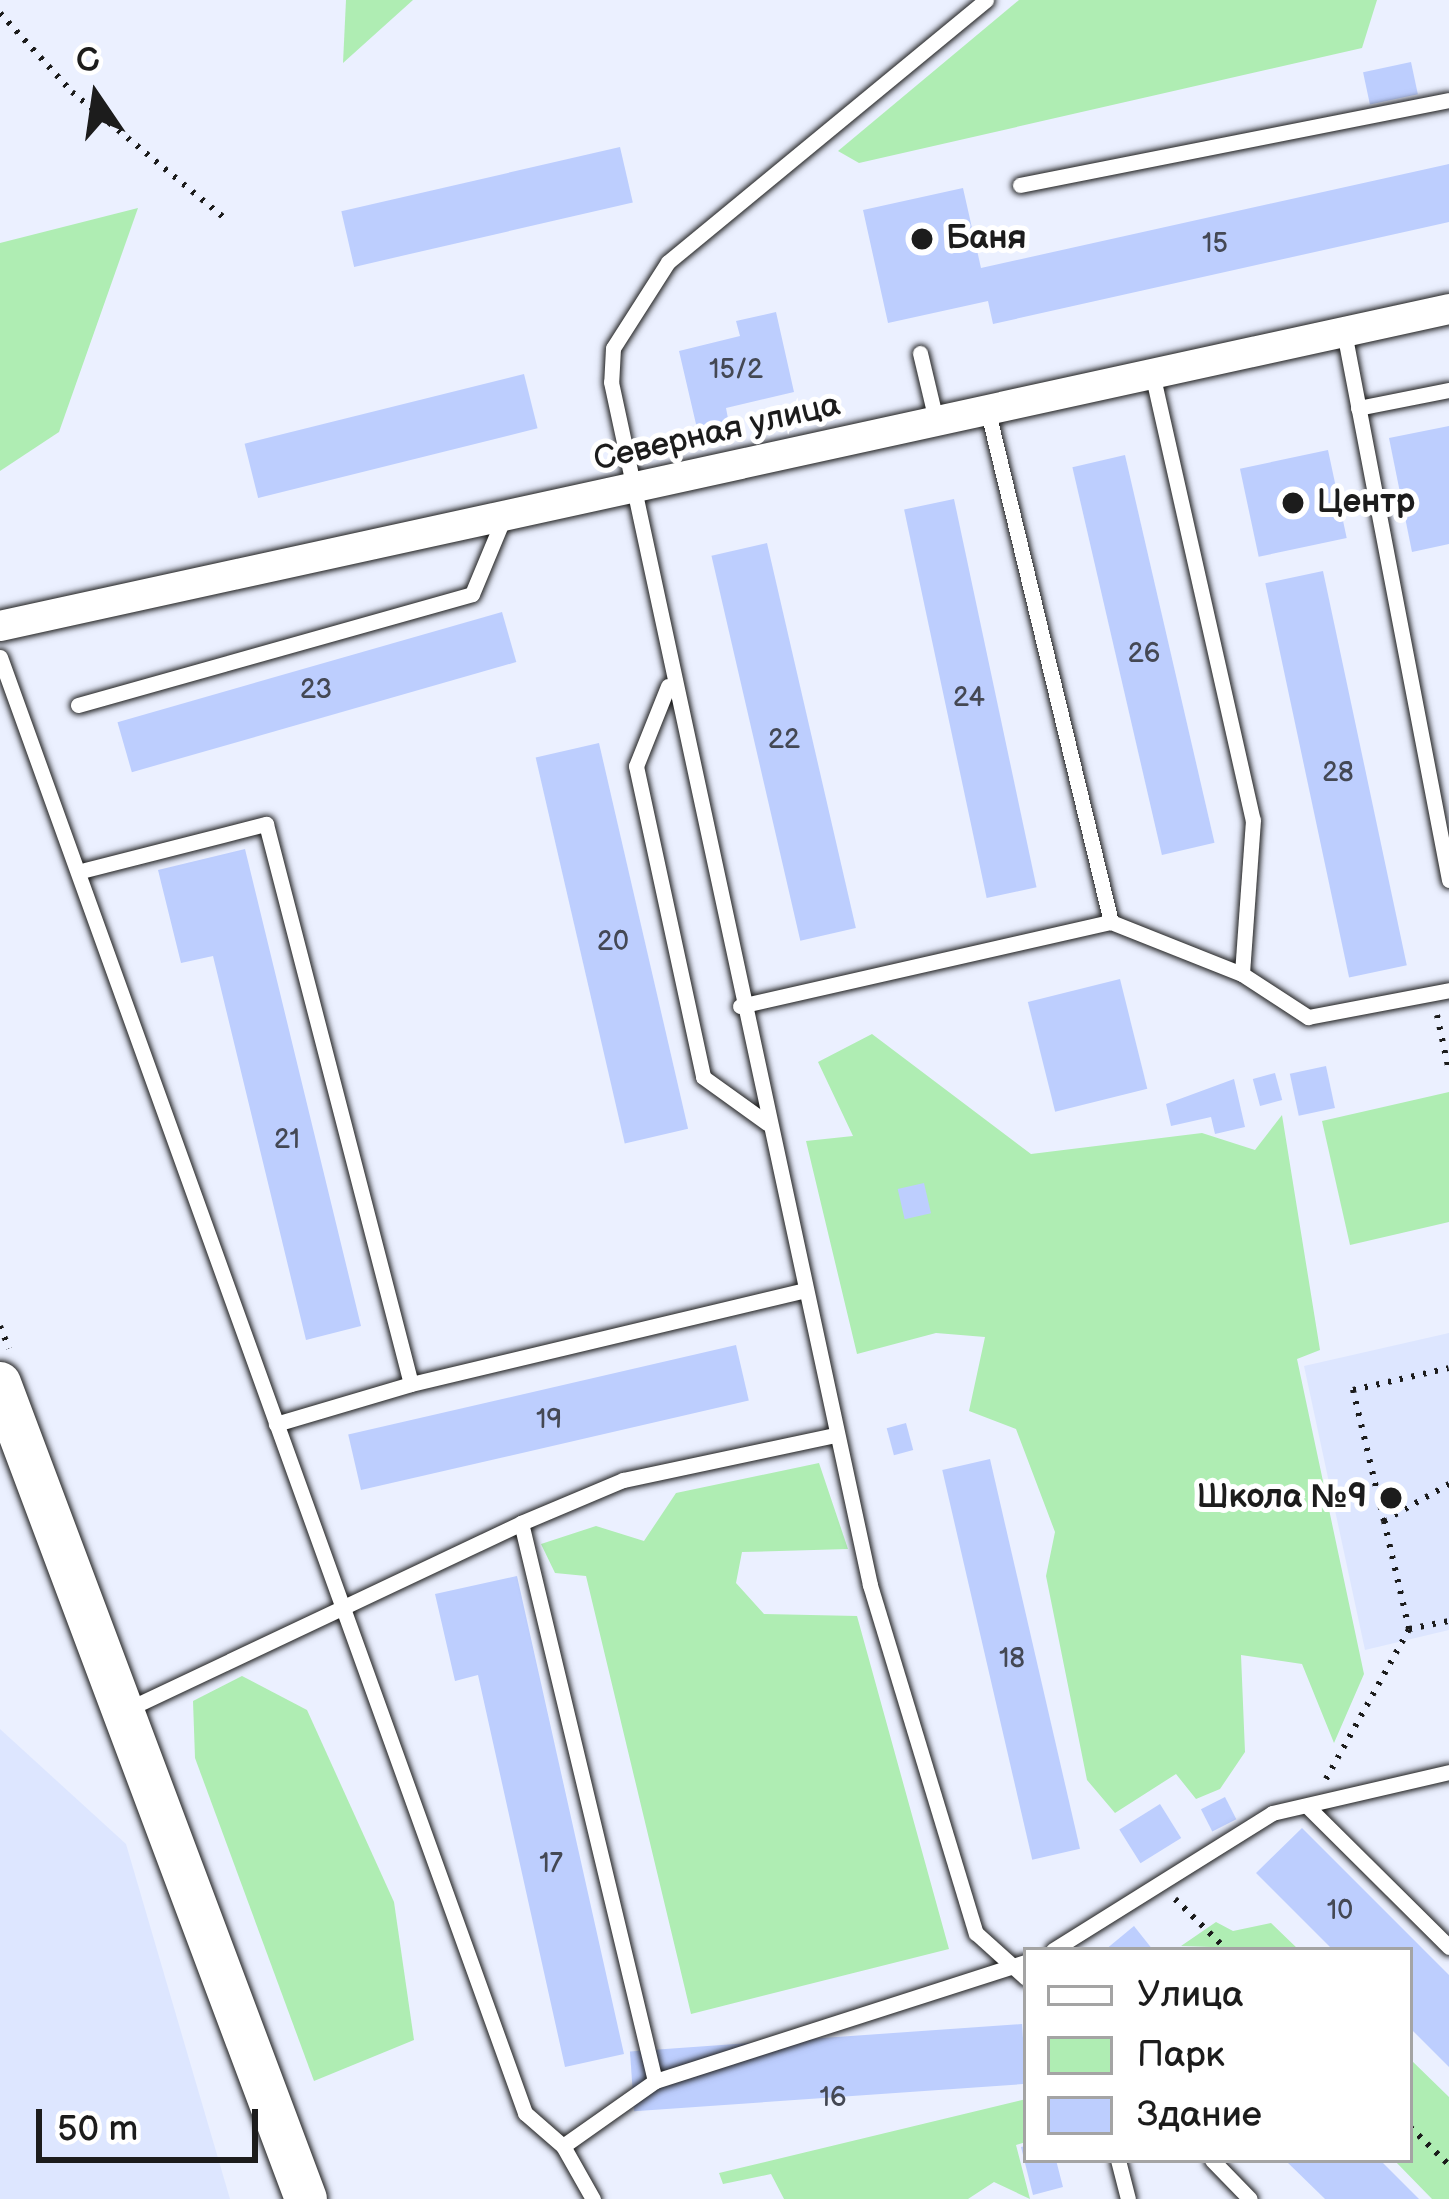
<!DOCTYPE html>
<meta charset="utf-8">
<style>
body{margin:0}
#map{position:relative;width:1449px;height:2199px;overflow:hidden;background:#ebf0ff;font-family:"Balsamiq Sans",sans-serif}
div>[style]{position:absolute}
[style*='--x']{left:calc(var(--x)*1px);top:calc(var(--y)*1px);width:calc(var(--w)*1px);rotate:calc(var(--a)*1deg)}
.built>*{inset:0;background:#dde6ff}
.green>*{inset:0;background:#afedb3}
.building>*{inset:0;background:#bdcefe;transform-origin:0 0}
.path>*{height:6px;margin-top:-3px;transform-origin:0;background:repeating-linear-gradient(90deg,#1c1c1c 0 3px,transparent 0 12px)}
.roads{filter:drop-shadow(0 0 3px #1c1c1c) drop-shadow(0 0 3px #1c1c1c)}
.lane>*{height:15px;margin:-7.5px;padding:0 7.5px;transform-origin:7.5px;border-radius:7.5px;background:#fff}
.street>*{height:30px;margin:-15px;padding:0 15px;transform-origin:15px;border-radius:15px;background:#fff}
.secondary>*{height:42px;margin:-21px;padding:0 21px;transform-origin:21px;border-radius:21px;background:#fff}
.dots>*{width:33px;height:33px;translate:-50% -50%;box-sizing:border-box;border:6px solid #fff;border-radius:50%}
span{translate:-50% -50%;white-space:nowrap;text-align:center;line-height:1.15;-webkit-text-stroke:10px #fff;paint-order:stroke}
.number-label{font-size:27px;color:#444854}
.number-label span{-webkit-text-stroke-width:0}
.poi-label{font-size:33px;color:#1c1c1c;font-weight:700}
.left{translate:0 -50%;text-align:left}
.right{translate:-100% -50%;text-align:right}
.street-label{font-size:33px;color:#1c1c1c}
.legend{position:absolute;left:1023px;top:1947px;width:390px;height:216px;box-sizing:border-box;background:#fff;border:3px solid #a4a4a4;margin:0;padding:15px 21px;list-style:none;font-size:36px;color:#1c1c1c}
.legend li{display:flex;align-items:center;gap:24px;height:60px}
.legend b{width:60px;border:3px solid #a4a4a4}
.north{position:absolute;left:36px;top:36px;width:120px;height:120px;-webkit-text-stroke:9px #fff;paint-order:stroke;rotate:347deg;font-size:33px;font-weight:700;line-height:48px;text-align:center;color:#1c1c1c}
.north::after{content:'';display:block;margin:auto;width:42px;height:54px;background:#1c1c1c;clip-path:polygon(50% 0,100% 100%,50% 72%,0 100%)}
.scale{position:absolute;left:36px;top:2109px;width:222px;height:54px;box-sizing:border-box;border:6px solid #1c1c1c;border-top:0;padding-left:15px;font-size:36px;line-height:42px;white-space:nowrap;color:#1c1c1c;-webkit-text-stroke:9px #fff;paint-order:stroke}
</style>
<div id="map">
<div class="built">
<i style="clip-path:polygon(1449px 1333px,1449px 1630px,1365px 1650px,1304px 1366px)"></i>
<i style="clip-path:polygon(0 1729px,126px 1844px,230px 2199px,0 2199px)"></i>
</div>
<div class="green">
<i style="clip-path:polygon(346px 0,413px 0,343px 63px)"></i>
<i style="clip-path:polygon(1019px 0,1377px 0,1362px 48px,859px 163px,838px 151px)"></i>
<i style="clip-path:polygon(138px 208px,59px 432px,0 471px,0 243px)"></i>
<i style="clip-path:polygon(872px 1034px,1031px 1154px,1202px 1133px,1255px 1150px,1282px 1115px,1320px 1350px,1297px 1359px,1364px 1674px,1334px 1743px,1302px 1664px,1241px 1655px,1245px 1752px,1220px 1789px,1196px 1799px,1176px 1774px,1115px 1813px,1087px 1780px,1046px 1576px,1055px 1532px,1016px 1429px,969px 1411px,985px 1337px,936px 1333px,857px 1354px,806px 1141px,853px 1136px,818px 1062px)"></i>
<i style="clip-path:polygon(1449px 1092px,1449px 1222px,1350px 1245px,1322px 1121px)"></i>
<i style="clip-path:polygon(819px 1463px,848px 1549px,742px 1552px,736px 1583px,764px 1614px,857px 1616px,949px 1949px,691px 2014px,586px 1576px,555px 1573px,541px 1544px,596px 1526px,644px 1541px,676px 1493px)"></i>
<i style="clip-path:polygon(242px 1676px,307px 1710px,394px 1902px,414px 2040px,314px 2081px,195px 1758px,193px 1701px)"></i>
<i style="clip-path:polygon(1216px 1922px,1233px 1931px,1271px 1923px,1299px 1950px,1181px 1946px)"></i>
<i style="clip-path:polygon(1410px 2059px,1449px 2097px,1449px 2199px,1432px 2199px,1394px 2160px,1410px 2160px)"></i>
<i style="clip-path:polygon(1026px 2099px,1026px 2142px,1016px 2145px,1030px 2199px,994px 2182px,968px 2199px,784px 2199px,771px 2174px,723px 2184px,719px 2173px)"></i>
</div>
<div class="building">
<i style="left:1411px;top:62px;width:33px;height:49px;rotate:78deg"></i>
<i style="left:620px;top:147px;width:57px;height:286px;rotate:77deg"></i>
<i style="clip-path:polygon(1449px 164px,1449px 222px,993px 324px,988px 301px,888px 323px,863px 210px,963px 188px,981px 268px)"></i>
<i style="clip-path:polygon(776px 312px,794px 392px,726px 408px,730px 429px,699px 437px,679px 351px,740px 336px,736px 321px)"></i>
<i style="left:524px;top:374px;width:56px;height:288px;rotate:76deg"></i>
<i style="clip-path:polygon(1449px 426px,1449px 544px,1412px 552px,1389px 438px)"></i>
<i style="left:1328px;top:450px;width:90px;height:90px;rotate:78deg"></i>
<i style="left:1125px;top:455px;width:398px;height:54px;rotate:77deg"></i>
<i style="left:954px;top:499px;width:397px;height:51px;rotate:78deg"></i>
<i style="left:767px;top:543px;width:395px;height:57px;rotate:77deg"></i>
<i style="left:1323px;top:571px;width:403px;height:59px;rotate:78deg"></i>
<i style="left:502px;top:612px;width:52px;height:400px;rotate:74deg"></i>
<i style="left:599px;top:743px;width:396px;height:65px;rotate:77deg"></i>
<i style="clip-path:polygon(245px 849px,361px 1326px,306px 1340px,213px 956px,181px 963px,158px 870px)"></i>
<i style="left:1120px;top:979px;width:113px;height:95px;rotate:76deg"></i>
<i style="left:1326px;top:1066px;width:43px;height:37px;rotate:78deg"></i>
<i style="left:1275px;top:1073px;width:28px;height:23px;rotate:75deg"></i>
<i style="clip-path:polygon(1234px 1079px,1245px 1127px,1215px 1134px,1211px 1117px,1171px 1126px,1166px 1104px)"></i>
<i style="left:924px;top:1183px;width:31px;height:27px;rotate:77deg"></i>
<i style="left:736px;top:1345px;width:57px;height:398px;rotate:77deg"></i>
<i style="left:906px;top:1423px;width:28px;height:20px;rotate:75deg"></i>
<i style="left:990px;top:1459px;width:400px;height:49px;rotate:77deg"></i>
<i style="clip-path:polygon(517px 1576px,624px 2054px,565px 2067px,478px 1675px,455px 1681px,435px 1594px)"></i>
<i style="left:1225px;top:1797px;width:25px;height:27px;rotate:63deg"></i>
<i style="left:1160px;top:1804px;width:40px;height:48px;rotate:58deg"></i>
<i style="clip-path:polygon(1302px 1828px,1449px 1975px,1449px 2067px,1410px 2028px,1410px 1950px,1333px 1950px,1256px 1873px)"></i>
<i style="clip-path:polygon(1134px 1926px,1153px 1950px,1105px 1950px)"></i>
<i style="left:1022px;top:2024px;width:60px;height:393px;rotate:86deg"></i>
<i style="clip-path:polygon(1026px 2146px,1026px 2160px,1056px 2160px,1063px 2187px,1033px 2195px,1021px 2147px)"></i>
<i style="clip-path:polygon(1285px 2160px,1380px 2160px,1419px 2199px,1325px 2199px)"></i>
</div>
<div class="path">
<i style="--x:0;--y:13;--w:107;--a:47.7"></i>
<i style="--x:72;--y:92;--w:196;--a:39.6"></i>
<i style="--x:1437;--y:1015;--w:57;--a:77.9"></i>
<i style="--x:0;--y:1326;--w:24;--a:68"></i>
<i style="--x:1384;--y:1521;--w:135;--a:-103.3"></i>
<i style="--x:1353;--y:1390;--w:98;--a:-12.9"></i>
<i style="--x:1409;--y:1629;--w:41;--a:-11.3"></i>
<i style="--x:1326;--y:1779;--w:171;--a:-61"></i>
<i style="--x:1409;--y:1629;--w:111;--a:-103"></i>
<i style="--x:1384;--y:1521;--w:75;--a:-29.6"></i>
<i style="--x:1175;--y:1899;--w:73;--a:44.4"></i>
<i style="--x:1410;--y:2127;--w:54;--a:44.3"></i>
</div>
<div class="roads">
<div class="lane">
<i style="--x:986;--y:0;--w:412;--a:140.5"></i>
<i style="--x:668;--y:262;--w:102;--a:122.6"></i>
<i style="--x:613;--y:348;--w:34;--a:93"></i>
<i style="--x:611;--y:382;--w:1231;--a:77.85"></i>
<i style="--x:870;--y:1585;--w:364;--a:73.1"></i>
<i style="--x:976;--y:1933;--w:67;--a:42"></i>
<i style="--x:1020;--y:185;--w:437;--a:-11.2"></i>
<i style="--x:1344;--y:332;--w:558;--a:79.15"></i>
<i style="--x:920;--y:353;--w:69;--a:76.6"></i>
<i style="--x:1152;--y:373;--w:458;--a:77.3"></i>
<i style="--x:1253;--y:820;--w:154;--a:94.1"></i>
<i style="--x:987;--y:408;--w:529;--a:76.44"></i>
<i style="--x:1358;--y:408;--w:93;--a:-11.2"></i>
<i style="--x:0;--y:657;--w:1548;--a:70.17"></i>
<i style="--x:525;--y:2113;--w:50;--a:41"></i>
<i style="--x:563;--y:2146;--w:61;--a:60.5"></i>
<i style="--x:668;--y:686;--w:86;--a:111.8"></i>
<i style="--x:636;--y:766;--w:318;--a:77.8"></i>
<i style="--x:703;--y:1077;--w:79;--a:35.7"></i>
<i style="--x:78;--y:705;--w:409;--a:-15.7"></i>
<i style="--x:472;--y:594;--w:83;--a:-67.4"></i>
<i style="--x:85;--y:870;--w:187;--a:-14.3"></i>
<i style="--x:266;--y:824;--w:578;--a:75.48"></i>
<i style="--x:411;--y:1384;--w:141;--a:163.5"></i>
<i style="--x:740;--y:1006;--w:380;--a:-12.8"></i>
<i style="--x:1111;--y:922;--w:141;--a:21.7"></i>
<i style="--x:1242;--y:974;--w:79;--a:33.1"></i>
<i style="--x:1308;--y:1017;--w:144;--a:-10.8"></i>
<i style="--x:411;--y:1384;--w:405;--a:-13.4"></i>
<i style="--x:128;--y:1709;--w:435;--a:-25.3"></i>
<i style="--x:1307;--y:1806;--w:200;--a:44.8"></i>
<i style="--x:1053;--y:1950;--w:258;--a:-32"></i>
<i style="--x:1272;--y:1813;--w:182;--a:-13"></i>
<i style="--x:655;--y:2081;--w:574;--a:-103.5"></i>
<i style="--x:521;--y:1523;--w:111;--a:-22.9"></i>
<i style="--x:623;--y:1480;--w:217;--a:-12"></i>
<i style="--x:563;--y:2146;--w:113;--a:-35.2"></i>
<i style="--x:655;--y:2081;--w:390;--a:-17.8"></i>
<i style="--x:1118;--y:2160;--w:40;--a:75.6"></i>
<i style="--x:1212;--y:2160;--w:54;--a:45.7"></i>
</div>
<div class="street">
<i style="--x:0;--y:626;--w:1483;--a:-12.34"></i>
</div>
<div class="secondary">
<i style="--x:0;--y:1383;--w:871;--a:69.44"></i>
</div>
</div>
<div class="dots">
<i style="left:922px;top:239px;background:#1c1c1c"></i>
<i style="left:1293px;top:503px;background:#1c1c1c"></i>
<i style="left:1391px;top:1498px;background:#1c1c1c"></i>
</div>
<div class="number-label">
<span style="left:1215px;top:245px">15</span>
<span style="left:736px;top:371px">15/2</span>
<span style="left:1144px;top:655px">26</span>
<span style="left:316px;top:691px">23</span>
<span style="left:969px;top:699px">24</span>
<span style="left:784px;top:741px">22</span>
<span style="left:1338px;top:774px">28</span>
<span style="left:613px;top:943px">20</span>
<span style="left:287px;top:1141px">21</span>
<span style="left:549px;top:1421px">19</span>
<span style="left:1012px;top:1660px">18</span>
<span style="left:551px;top:1865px">17</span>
<span style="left:1340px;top:1912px">10</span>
<span style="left:833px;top:2099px">16</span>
</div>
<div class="poi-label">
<span class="left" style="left:946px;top:239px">Баня</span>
<span class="left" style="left:1317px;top:503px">Центр</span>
<span class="right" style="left:1367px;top:1498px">Школа №9</span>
</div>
<div class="street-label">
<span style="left:717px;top:433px;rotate:-13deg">Северная улица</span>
</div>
<ul class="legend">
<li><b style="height:15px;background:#fff"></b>Улица</li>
<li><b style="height:33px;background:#afedb3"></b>Парк</li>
<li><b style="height:33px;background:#bdcefe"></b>Здание</li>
</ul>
<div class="north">С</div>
<div class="scale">50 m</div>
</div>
